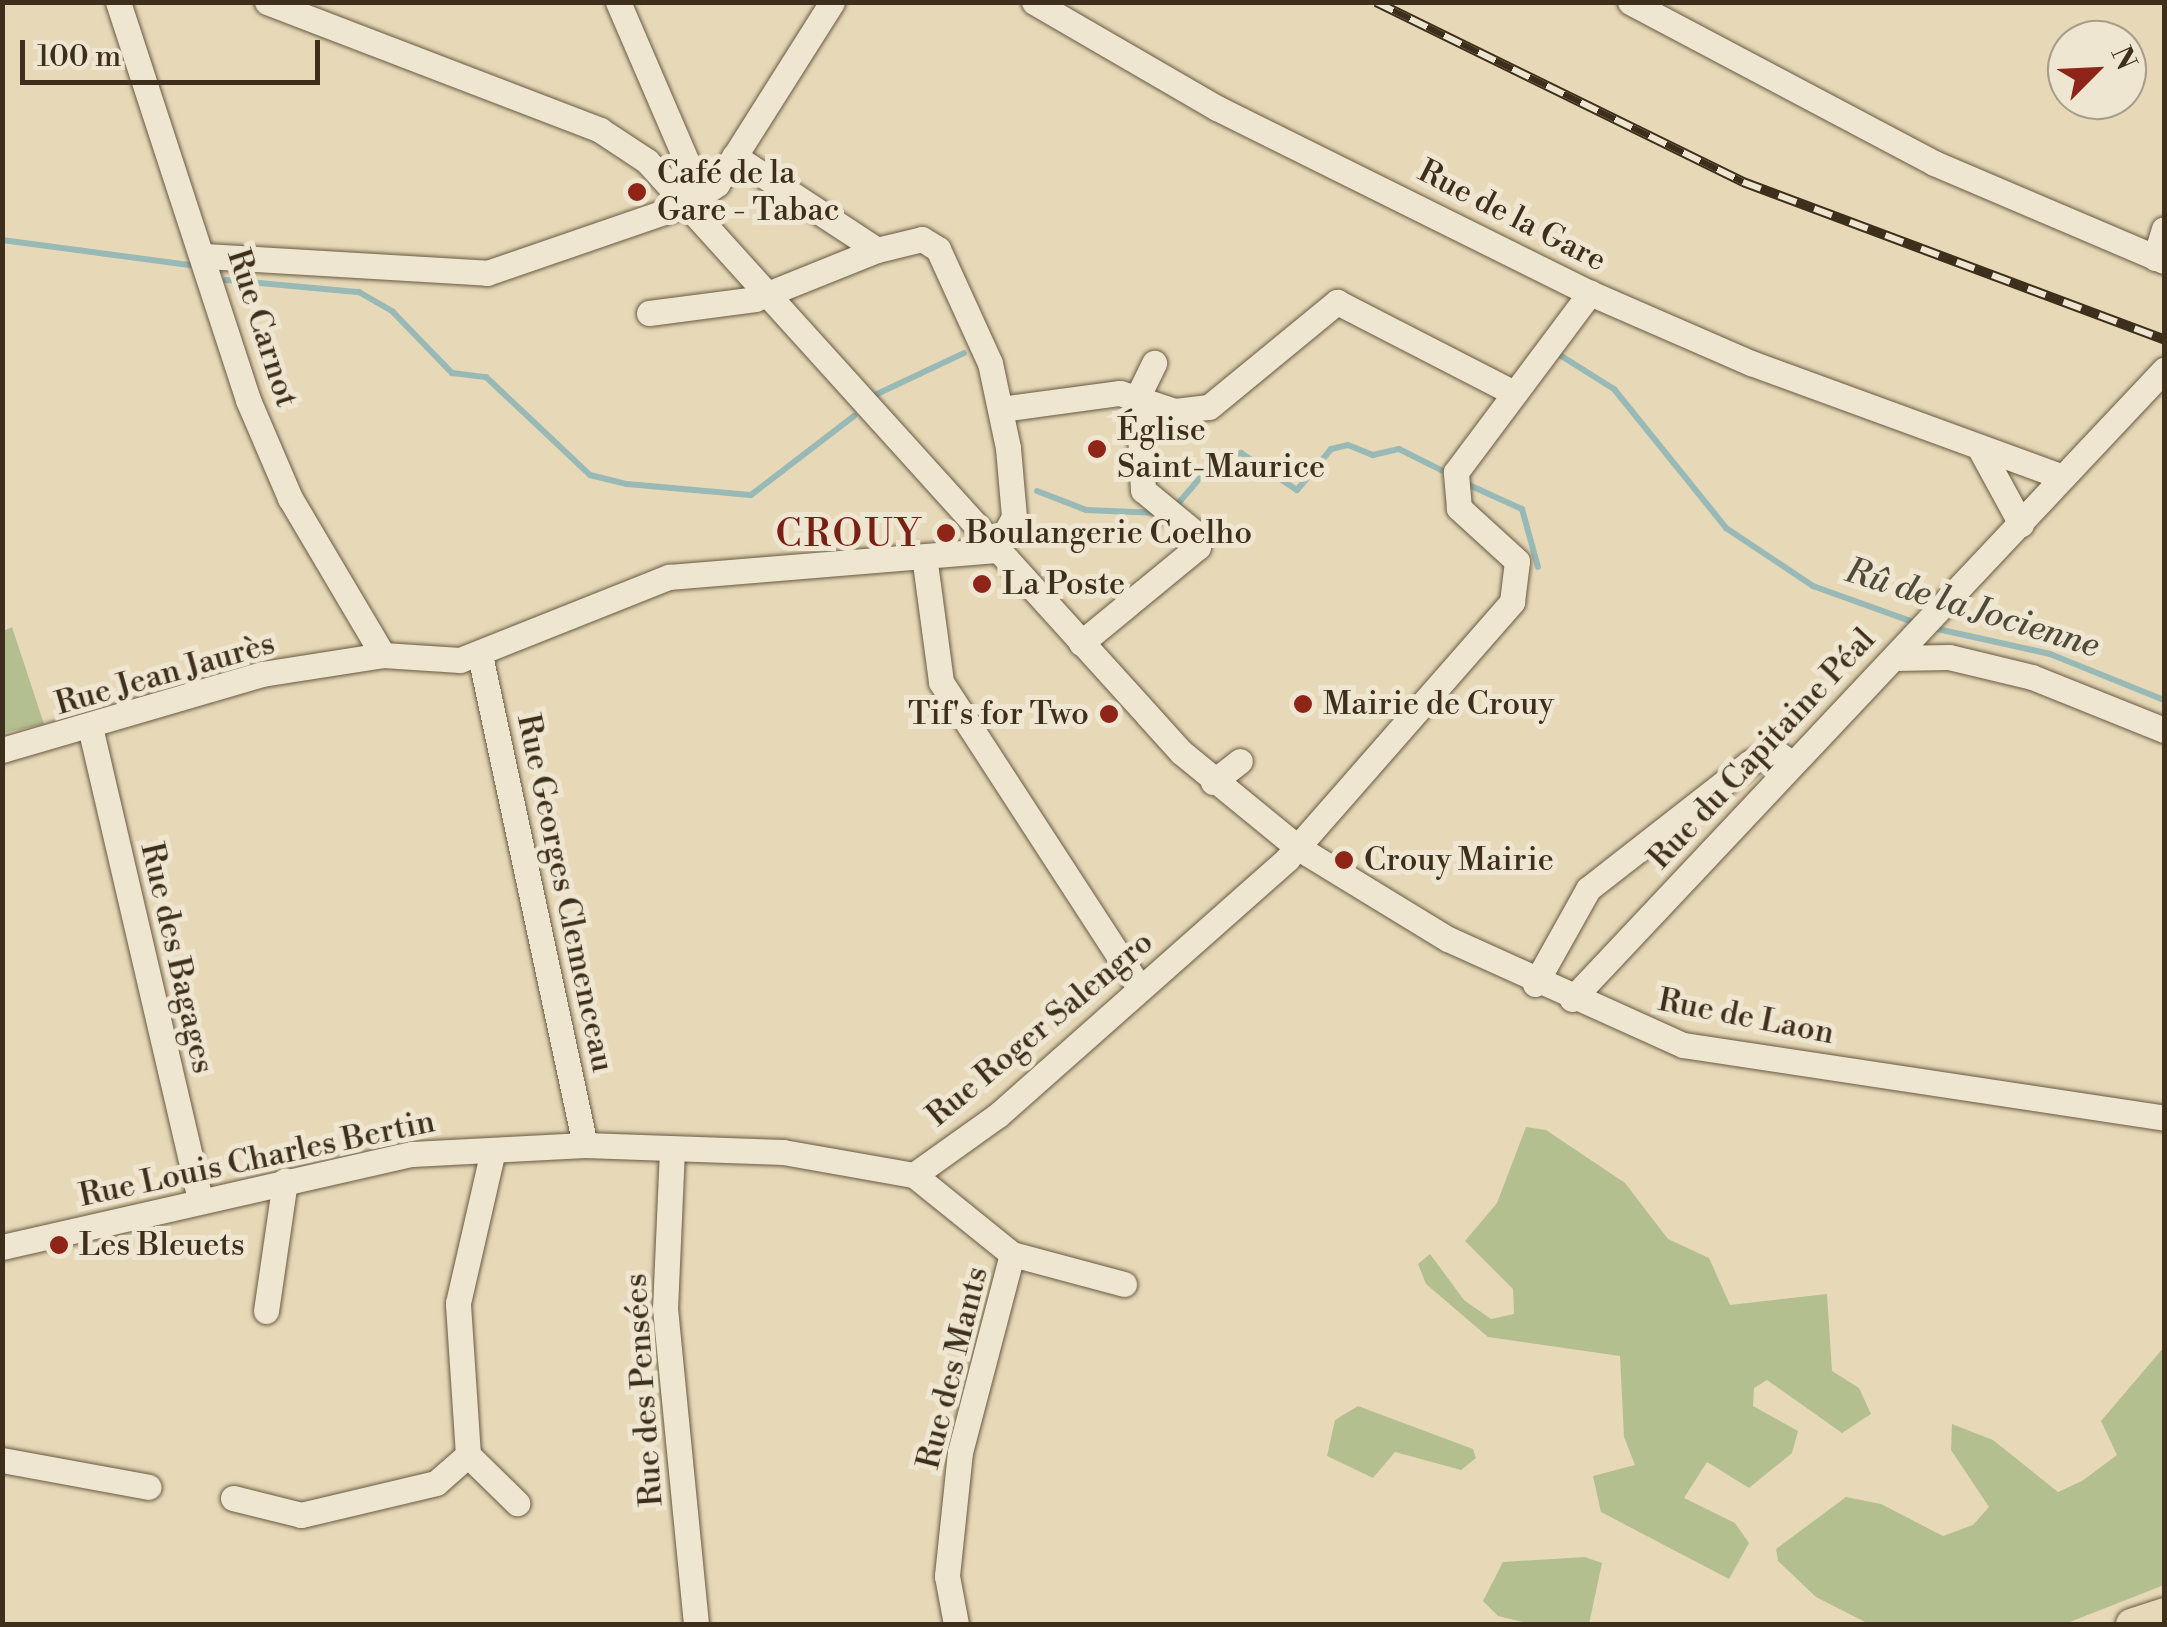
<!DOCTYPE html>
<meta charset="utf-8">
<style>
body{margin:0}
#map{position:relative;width:2167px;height:1627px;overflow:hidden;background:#e7d9b8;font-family:"Libre Bodoni",serif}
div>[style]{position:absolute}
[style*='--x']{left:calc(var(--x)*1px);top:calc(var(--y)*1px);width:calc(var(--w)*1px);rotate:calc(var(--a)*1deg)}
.green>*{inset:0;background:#b4bf90}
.stream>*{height:6px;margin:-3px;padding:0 3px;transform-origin:3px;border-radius:3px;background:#98b9b6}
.roads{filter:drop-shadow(0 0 2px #685a42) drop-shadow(0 0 2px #685a42)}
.minor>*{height:25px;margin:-12.5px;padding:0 12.5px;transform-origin:12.5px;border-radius:12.5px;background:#efe6d1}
.major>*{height:30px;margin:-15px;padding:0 15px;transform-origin:15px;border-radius:15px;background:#e7d9b8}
.rail>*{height:10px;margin-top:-5px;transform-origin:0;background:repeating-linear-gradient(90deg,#efe6d1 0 19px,#3d2f1b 0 38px);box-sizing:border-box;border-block:2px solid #3d2f1b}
.dots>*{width:28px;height:28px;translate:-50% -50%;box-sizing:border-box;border:5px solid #efe6d1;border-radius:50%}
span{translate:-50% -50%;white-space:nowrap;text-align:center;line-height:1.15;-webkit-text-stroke:10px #efe6d1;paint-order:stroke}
.poi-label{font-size:32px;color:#3d2f1b}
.left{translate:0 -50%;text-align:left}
.right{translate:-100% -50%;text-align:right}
.street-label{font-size:32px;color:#3d2f1b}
.water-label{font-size:35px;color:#4f4b3a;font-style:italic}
.quarter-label{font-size:38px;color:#7a1f14;letter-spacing:2.5px}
.frame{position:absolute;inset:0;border:5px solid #3d2f1b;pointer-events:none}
.north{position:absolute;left:2047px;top:20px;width:100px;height:100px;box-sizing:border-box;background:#efe6d1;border:2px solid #a89d88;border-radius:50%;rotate:66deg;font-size:28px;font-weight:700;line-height:40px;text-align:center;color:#3d2f1b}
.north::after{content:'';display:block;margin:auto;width:35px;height:45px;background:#8f2418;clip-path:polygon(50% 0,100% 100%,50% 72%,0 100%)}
.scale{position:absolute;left:20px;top:40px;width:300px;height:45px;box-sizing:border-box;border:5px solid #3d2f1b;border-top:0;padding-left:12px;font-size:30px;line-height:35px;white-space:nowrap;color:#3d2f1b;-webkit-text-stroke:8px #efe6d1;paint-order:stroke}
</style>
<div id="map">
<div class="green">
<i style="clip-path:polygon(12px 627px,44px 724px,3px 733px,3px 631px)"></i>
<i style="clip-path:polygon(1526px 1127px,1546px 1130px,1625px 1183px,1668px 1239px,1709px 1258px,1730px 1305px,1827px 1294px,1832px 1371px,1859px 1388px,1871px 1414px,1842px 1433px,1767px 1380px,1754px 1388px,1753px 1406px,1798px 1431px,1792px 1453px,1749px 1488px,1707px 1462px,1684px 1498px,1735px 1523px,1749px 1543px,1729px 1579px,1601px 1512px,1593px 1476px,1635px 1465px,1624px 1437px,1620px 1356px,1488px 1337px,1426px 1284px,1418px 1264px,1430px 1254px,1464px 1300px,1491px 1319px,1514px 1314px,1513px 1289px,1465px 1241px,1497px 1203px)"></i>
<i style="clip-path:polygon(2164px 1347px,2164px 1585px,2065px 1624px,1869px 1624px,1816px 1597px,1778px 1561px,1776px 1549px,1846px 1497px,1881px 1504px,1943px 1536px,1973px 1525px,1989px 1507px,1951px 1450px,1952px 1424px,1993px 1440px,2058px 1492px,2082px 1481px,2117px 1455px,2101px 1421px)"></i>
<i style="clip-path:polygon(1358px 1406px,1473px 1449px,1476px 1458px,1461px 1470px,1395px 1452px,1373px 1478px,1327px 1456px,1335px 1420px)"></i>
<i style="clip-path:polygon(1585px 1557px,1602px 1563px,1589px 1624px,1531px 1624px,1498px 1616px,1483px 1601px,1503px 1562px)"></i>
</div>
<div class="stream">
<i style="--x:2;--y:240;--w:189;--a:7.6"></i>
<i style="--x:226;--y:280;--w:134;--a:5.2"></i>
<i style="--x:359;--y:292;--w:39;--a:30"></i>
<i style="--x:393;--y:312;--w:85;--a:46"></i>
<i style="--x:452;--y:373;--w:34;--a:7"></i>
<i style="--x:486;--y:377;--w:143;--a:43.3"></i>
<i style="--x:590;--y:475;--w:38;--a:14"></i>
<i style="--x:627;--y:484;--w:124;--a:5.1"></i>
<i style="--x:751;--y:495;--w:130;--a:-37.5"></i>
<i style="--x:1555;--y:352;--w:70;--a:32.1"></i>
<i style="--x:1614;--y:389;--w:179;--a:51.1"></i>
<i style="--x:1726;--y:528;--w:105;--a:33.7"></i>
<i style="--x:1813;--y:586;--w:109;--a:19.8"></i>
<i style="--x:877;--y:394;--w:96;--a:-25.2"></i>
<i style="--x:1469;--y:485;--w:58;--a:24.4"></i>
<i style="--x:1522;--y:509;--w:60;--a:74.6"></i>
<i style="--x:1037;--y:491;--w:53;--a:21.2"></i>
<i style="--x:1086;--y:510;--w:73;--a:2.4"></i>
<i style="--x:1175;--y:507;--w:58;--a:-49.2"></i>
<i style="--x:1213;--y:463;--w:30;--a:-20"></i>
<i style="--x:1241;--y:453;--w:67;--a:33.5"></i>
<i style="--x:1297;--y:490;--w:53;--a:-50.3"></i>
<i style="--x:1331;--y:449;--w:17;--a:-13"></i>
<i style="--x:1348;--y:445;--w:27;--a:22"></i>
<i style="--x:1373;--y:455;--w:27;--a:-13"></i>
<i style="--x:1399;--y:449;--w:54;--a:26.6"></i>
<i style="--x:1933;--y:628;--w:120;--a:12.5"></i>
<i style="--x:2050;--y:654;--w:123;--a:22"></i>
</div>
<div class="roads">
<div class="minor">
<i style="--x:118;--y:2;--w:419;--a:71.9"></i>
<i style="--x:248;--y:400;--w:107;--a:66.8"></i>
<i style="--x:290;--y:498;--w:182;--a:59.4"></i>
<i style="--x:267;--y:2;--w:357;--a:21"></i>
<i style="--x:600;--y:130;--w:56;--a:33.4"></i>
<i style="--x:647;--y:161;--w:797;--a:47.9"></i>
<i style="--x:1181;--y:752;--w:150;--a:39.3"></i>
<i style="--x:1297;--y:847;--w:177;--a:31.4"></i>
<i style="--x:1448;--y:939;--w:258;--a:24.3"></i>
<i style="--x:1683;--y:1045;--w:487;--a:8.6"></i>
<i style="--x:618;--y:2;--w:210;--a:66.7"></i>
<i style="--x:1034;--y:2;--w:211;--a:30.1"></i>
<i style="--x:1217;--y:108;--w:416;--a:26.4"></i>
<i style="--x:1590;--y:293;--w:176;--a:23.5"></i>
<i style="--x:1751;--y:363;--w:332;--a:20.1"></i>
<i style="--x:1630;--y:2;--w:344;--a:27.9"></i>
<i style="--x:1934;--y:163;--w:250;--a:23.1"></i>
<i style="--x:734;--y:156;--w:171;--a:33.3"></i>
<i style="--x:877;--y:250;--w:46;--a:-13.7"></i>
<i style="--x:922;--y:239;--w:19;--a:32"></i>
<i style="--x:938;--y:249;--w:125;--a:65.5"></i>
<i style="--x:990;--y:363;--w:87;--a:78"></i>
<i style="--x:1008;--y:448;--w:69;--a:85"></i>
<i style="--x:1014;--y:517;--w:38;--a:119"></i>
<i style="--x:205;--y:256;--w:283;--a:3.4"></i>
<i style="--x:487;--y:273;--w:215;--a:-19"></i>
<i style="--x:690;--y:203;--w:33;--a:-35"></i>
<i style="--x:717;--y:184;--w:215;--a:-57.7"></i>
<i style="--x:2155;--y:258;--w:30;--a:-73"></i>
<i style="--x:649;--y:313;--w:107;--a:-7.5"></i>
<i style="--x:755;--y:299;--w:131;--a:-21.9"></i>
<i style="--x:1138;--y:396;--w:37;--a:-64"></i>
<i style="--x:1001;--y:409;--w:120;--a:-7.7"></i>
<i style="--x:1120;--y:393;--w:58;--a:18.1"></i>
<i style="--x:1175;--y:411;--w:34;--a:-7"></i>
<i style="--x:1209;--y:407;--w:166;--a:-39.4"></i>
<i style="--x:1337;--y:302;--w:197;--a:27.2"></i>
<i style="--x:1979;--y:447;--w:88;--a:61.4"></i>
<i style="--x:925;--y:563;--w:120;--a:82.3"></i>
<i style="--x:941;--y:682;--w:365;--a:57"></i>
<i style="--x:1081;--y:643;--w:151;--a:-39.4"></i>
<i style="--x:1198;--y:547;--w:14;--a:-102"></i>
<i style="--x:1195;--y:533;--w:67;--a:-140.4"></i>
<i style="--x:1143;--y:490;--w:94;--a:-93"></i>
<i style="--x:480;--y:655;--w:501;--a:77.91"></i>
<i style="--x:1894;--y:658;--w:55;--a:-1"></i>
<i style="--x:1949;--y:657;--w:85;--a:13.5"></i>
<i style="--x:2032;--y:677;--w:142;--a:21.9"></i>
<i style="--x:91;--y:731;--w:481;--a:76.9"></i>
<i style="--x:2;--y:750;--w:271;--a:-16.3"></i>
<i style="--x:262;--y:674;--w:122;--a:-8.9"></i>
<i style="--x:383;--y:655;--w:77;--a:3.7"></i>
<i style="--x:460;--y:660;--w:225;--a:-21.7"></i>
<i style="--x:669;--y:577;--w:328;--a:-4.7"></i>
<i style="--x:1213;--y:782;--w:34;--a:-38"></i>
<i style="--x:1535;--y:984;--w:109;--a:-60.8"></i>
<i style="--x:1588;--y:889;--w:204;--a:-38"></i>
<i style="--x:1749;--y:763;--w:28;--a:-26"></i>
<i style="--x:1774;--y:751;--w:21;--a:35"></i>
<i style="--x:1572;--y:999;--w:864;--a:-46.74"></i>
<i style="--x:672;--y:1149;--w:159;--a:92.5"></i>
<i style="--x:665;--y:1308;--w:318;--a:84.4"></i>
<i style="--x:914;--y:1175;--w:126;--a:38.9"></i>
<i style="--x:1012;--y:1254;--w:205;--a:104.7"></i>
<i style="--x:960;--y:1452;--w:125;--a:96"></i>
<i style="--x:947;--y:1576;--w:49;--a:79.4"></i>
<i style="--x:2;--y:1247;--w:420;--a:-12.8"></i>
<i style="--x:412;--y:1154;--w:173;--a:-3"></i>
<i style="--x:585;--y:1145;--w:198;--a:2"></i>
<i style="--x:783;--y:1152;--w:133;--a:10"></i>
<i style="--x:914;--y:1175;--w:103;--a:-35.5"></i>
<i style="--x:998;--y:1115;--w:386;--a:-41.5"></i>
<i style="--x:1287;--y:859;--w:342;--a:-48.8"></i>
<i style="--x:1512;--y:602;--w:41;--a:-83"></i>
<i style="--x:1517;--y:561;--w:79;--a:-137.6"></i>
<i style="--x:1459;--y:508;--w:36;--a:-95"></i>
<i style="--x:1456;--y:472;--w:224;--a:-53.2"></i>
<i style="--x:1012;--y:1254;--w:116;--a:15"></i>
<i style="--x:266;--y:1311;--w:132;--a:-81.7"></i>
<i style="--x:468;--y:1455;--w:152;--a:-93.8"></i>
<i style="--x:458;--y:1303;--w:157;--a:-77.1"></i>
<i style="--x:2;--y:1460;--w:149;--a:10.4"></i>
<i style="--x:233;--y:1498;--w:70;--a:14"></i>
<i style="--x:301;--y:1515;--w:139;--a:-13.3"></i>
<i style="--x:436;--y:1483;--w:43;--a:-41.2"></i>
<i style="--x:468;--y:1455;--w:69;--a:44.4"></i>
</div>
<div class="major">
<i style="--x:2131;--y:1624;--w:35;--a:-18"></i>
</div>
</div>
<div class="rail">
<i style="--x:1376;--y:2;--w:409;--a:26.1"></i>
<i style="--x:1743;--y:182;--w:449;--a:20.5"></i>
</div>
<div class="dots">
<i style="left:637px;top:192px;background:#8f2418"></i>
<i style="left:1097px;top:449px;background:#8f2418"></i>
<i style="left:946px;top:533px;background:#8f2418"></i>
<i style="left:982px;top:584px;background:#8f2418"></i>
<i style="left:1303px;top:704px;background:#8f2418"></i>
<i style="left:1109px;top:714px;background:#8f2418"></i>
<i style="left:1344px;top:860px;background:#8f2418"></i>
<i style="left:59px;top:1245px;background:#8f2418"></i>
</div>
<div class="poi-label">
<span class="left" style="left:657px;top:192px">Café de la<br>Gare - Tabac</span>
<span class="left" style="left:1117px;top:449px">Église<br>Saint-Maurice</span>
<span class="left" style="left:966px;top:533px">Boulangerie Coelho</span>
<span class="left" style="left:1002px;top:584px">La Poste</span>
<span class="left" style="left:1323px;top:704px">Mairie de Crouy</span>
<span class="right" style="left:1089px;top:714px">Tif's for Two</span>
<span class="left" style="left:1364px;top:860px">Crouy Mairie</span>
<span class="left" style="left:79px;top:1245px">Les Bleuets</span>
</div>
<div class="street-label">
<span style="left:1512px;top:216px;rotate:27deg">Rue de la Gare</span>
<span style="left:262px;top:328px;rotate:72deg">Rue Carnot</span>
<span style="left:165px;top:674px;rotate:-16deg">Rue Jean Jaurès</span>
<span style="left:1762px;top:749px;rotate:-47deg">Rue du Capitaine Péal</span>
<span style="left:565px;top:893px;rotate:78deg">Rue Georges Clemenceau</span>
<span style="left:177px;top:958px;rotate:77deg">Rue des Bagages</span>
<span style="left:1746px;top:1017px;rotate:11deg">Rue de Laon</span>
<span style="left:1040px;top:1029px;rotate:-40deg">Rue Roger Salengro</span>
<span style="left:257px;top:1159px;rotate:-12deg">Rue Louis Charles Bertin</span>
<span style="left:953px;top:1368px;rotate:-76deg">Rue des Mants</span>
<span style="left:644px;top:1390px;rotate:-94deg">Rue des Pensées</span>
</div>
<div class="water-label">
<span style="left:1972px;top:609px;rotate:17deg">Rû de la Jocienne</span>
</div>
<div class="quarter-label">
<span style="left:849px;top:535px">CROUY</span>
</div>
<div class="frame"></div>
<div class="north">N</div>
<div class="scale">100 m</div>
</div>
